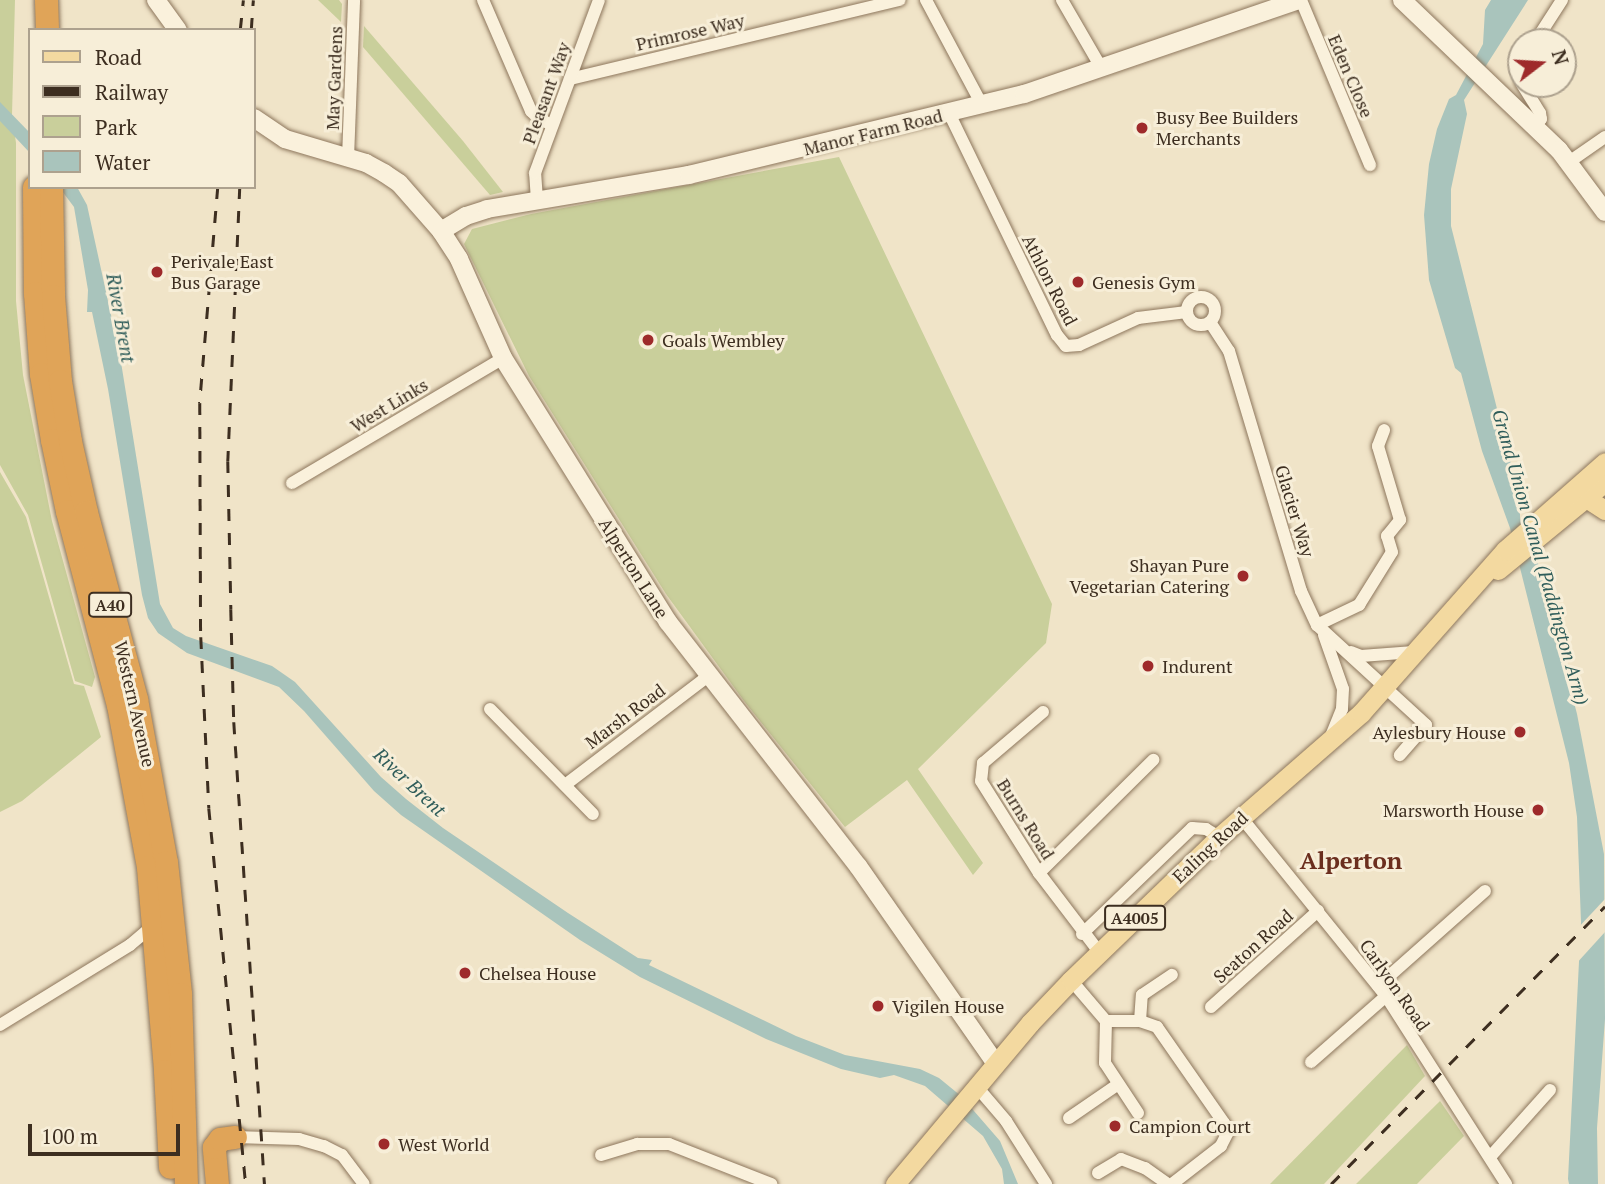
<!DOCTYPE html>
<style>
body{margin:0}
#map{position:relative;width:1605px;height:1184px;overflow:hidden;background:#f0e4c8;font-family:"PT Serif",serif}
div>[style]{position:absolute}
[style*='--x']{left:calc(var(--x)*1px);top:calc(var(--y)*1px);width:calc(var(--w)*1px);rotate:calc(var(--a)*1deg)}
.green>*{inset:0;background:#c9cf9b}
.water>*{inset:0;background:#a9c4bc}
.pier>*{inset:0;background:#f0e4c8}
.roads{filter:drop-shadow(0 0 2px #8d765c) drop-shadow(0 0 2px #8d765c)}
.street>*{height:12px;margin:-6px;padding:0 6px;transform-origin:6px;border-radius:6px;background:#faf1dc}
.street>.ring{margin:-6px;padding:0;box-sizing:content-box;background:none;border:12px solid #faf1dc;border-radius:50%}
.secondary>*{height:18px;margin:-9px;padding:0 9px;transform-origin:9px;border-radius:9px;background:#faf1dc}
.primary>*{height:19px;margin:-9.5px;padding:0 9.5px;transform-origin:9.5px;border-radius:9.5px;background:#f3d9a0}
.highway>*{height:23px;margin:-11.5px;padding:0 11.5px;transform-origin:11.5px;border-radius:11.5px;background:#e0a458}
.rail>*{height:2.5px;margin-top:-1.25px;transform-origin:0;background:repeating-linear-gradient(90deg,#3d2e20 0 12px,transparent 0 24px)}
.dots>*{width:19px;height:19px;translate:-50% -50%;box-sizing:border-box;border:4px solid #f7eed8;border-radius:50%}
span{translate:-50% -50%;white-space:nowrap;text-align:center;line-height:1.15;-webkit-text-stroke:6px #f7eed8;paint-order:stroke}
.shield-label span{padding:2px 5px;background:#f7eed8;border:2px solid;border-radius:5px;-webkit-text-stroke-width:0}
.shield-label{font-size:16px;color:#3d2e20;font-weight:700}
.street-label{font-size:18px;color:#3d2e20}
.poi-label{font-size:18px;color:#3d2e20}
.left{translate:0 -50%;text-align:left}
.right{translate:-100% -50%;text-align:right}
.water-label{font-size:19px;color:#2f5d5a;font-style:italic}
.district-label{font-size:24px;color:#6b2e1e;font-weight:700}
.legend{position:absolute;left:28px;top:28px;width:228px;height:161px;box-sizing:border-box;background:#f7eed8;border:2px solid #ada18e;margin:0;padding:9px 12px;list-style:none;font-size:21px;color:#3d2e20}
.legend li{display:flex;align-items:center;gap:14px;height:35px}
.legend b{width:35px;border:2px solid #ada18e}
.north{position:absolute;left:1507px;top:28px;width:70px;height:70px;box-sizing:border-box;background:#f7eed8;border:2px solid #ada18e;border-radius:50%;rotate:73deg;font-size:19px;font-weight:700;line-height:28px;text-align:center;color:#3d2e20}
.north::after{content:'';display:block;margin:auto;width:24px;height:32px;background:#9e2a2b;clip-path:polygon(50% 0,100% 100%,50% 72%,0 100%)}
.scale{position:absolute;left:28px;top:1124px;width:152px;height:32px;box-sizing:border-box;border:4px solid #3d2e20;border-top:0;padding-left:9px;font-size:21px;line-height:24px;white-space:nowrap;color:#3d2e20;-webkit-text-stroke:5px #f7eed8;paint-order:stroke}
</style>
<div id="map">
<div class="green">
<i style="clip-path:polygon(0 0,15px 0,12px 115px,16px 143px,16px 301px,23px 375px,52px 521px,95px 677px,92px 687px,75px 681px,28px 515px,0 465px)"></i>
<i style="clip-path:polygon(318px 0,339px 0,342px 4px,341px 22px)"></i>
<i style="clip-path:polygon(364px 26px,463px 141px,503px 192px,490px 195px,363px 47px)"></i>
<i style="clip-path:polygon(839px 157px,1052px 604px,1046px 643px,918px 769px,983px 863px,973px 875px,907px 780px,845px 827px,744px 701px,666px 594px,529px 376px,464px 244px,472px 229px,531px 214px)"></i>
<i style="clip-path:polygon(0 472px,26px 517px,74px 684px,84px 686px,101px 737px,22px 801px,0 812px)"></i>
<i style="clip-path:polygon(1407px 1045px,1425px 1076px,1324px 1184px,1270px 1184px)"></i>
<i style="clip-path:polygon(1440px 1101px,1464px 1136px,1417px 1184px,1356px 1184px)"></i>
</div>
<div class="water">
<i style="clip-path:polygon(1491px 0,1528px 0,1464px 100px,1467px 114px,1451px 189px,1451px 226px,1520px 500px,1520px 518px,1533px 560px,1538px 563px,1577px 714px,1604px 854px,1605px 1019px,1597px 1128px,1598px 1184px,1569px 1184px,1568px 1179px,1581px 922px,1577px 817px,1569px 763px,1510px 528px,1482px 451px,1461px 373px,1455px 368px,1429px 280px,1424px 215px,1429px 164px,1437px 129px,1449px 99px,1456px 95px,1483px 44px,1485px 10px)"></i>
<i style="clip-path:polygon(0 102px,30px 133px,30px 153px,0 121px)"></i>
<i style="clip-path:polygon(59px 187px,77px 187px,87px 205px,120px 356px,160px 604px,173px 628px,186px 636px,272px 666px,295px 682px,381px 777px,406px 799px,443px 828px,568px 913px,638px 958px,652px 960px,649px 965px,796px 1036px,845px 1055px,920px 1069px,939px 1078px,961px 1096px,1000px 1141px,1018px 1184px,1004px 1184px,1002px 1169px,983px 1136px,925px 1086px,894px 1075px,880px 1078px,841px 1069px,766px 1039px,640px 977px,580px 940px,401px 815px,374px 791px,304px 711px,279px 687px,187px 653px,158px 633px,148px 618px,142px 595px,108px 389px,92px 312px,87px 312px,88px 290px,74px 207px)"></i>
</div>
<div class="pier">
<i style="clip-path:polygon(1605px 899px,1605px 932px,1575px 965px,1577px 929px)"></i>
</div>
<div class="roads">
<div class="street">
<i style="--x:483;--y:0;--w:121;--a:66.6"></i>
<i style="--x:531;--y:111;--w:10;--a:45"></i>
<i style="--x:538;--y:118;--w:16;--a:27"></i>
<i style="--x:926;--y:0;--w:119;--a:61.9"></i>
<i style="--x:1062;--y:0;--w:80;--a:59.9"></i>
<i style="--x:1301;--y:0;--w:179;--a:67.3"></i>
<i style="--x:1535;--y:42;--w:50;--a:-57.3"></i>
<i style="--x:1521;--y:63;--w:19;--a:90"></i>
<i style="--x:570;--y:79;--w:339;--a:-13.5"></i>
<i style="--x:1522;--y:84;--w:34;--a:58"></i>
<i style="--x:1540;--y:113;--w:6;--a:81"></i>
<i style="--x:1541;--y:119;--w:9;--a:131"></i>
<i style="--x:949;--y:113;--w:247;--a:64.1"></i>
<i style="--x:1057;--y:335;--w:14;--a:51"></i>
<i style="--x:1066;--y:346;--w:13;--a:-4"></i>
<i style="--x:1079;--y:345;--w:65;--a:-24.6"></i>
<i style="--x:1138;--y:318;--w:49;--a:-7"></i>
<i style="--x:348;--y:158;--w:158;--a:-87.8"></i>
<i style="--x:1569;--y:162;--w:44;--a:-34.8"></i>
<i style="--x:537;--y:200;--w:27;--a:-94"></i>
<i style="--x:535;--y:173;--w:184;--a:-69.7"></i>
<i class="ring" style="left:1187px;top:297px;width:16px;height:16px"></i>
<i style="--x:1210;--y:322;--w:35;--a:57"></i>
<i style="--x:1229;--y:351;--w:251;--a:73.3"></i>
<i style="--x:1301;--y:591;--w:38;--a:65"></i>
<i style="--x:1317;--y:625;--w:148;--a:42.5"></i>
<i style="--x:1426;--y:725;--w:40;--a:131"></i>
<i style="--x:292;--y:483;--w:245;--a:-30.6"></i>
<i style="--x:1317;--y:625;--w:47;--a:-25.5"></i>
<i style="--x:1359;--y:605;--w:62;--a:-58.1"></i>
<i style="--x:1392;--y:552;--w:17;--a:-107"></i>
<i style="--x:1387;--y:536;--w:21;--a:-51"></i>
<i style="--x:1400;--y:520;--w:77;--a:-106.6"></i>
<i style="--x:1378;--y:446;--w:17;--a:-69"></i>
<i style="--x:1324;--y:635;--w:57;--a:70.6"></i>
<i style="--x:1343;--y:689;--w:20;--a:93"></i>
<i style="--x:1342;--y:709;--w:27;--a:112"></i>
<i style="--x:1351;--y:652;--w:11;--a:22"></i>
<i style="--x:1361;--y:656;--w:53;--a:-4.3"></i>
<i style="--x:490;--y:709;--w:147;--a:45.6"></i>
<i style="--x:1043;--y:712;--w:79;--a:139.6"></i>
<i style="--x:983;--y:763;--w:18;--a:96"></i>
<i style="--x:981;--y:781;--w:109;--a:57.8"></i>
<i style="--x:1039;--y:873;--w:101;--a:52.7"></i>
<i style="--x:565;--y:785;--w:180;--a:-37.3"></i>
<i style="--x:1241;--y:817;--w:230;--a:51"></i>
<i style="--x:1386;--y:996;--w:223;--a:57.4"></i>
<i style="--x:1039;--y:873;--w:161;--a:-44.7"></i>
<i style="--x:1082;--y:934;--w:153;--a:-43.9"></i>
<i style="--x:1192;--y:828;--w:14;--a:4"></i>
<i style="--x:1206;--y:829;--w:15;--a:32"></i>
<i style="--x:1071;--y:980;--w:54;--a:49.5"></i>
<i style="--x:1106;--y:1021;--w:34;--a:0"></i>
<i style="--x:1140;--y:1021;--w:18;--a:19"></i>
<i style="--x:1157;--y:1027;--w:117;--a:55.1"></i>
<i style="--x:1224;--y:1123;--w:10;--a:66"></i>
<i style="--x:1228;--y:1132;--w:16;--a:117"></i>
<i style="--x:1221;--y:1146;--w:62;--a:142.2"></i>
<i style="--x:1378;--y:986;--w:143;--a:-41.6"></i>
<i style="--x:1211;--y:1007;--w:144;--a:-41.9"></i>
<i style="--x:1106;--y:1021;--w:42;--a:91.4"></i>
<i style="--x:1105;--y:1063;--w:60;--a:56.6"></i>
<i style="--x:1140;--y:1021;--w:26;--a:-86"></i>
<i style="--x:1142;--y:995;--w:36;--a:-34"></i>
<i style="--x:0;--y:1025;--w:153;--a:-31.6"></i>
<i style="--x:130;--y:945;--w:30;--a:-40"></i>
<i style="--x:1311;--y:1062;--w:100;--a:-41.3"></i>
<i style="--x:977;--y:1087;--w:45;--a:49.5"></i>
<i style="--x:1006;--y:1121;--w:75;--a:57.6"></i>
<i style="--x:1069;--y:1118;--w:58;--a:-34.5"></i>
<i style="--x:235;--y:1137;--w:64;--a:1.8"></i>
<i style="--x:299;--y:1139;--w:26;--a:16"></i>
<i style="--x:324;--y:1146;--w:20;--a:27"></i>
<i style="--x:342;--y:1155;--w:36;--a:53"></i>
<i style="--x:601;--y:1155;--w:38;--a:-17"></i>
<i style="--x:637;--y:1144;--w:32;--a:0"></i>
<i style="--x:669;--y:1144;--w:110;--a:21.4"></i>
<i style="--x:1490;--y:1157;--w:90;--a:-48.2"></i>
<i style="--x:1098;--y:1173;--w:27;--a:-31"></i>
<i style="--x:1121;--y:1159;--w:26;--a:21"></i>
<i style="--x:1145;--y:1168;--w:28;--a:35"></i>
</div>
<div class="secondary">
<i style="--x:156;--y:0;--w:37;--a:54"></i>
<i style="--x:1402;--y:0;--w:217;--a:43.7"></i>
<i style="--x:1559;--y:150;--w:77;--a:53.4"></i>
<i style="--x:254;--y:118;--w:37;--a:34"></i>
<i style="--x:285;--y:139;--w:84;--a:16.5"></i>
<i style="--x:366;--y:163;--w:21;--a:29"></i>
<i style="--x:384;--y:173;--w:18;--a:34"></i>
<i style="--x:399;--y:183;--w:64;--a:48.8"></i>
<i style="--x:441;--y:231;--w:33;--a:57"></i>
<i style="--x:459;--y:259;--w:108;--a:66"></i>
<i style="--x:503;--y:358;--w:311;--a:58"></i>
<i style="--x:668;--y:622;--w:309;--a:52.1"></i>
<i style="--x:858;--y:866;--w:241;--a:55.1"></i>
<i style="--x:441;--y:231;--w:29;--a:-31"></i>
<i style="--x:466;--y:216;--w:22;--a:-18"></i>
<i style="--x:487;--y:209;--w:205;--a:-9.6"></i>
<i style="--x:689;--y:175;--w:345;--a:-13.6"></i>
<i style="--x:1024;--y:94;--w:290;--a:-18.9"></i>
</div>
<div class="primary">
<i style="--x:1577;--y:492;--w:33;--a:33"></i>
<i style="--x:1498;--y:570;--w:139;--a:-39.4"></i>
<i style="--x:895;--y:1184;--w:210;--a:-50"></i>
<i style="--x:1030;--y:1023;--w:59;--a:-46.4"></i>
<i style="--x:1071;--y:980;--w:206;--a:-44"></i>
<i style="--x:1219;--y:837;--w:189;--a:-41.1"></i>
<i style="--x:1361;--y:713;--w:217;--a:-48.5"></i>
<i style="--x:1505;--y:550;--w:133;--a:-41.3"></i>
</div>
<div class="highway">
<i style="--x:46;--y:0;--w:30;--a:88"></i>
<i style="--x:34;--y:187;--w:106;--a:89.5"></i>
<i style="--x:35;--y:293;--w:81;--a:85.8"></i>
<i style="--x:41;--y:374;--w:67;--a:80.5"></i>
<i style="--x:52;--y:440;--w:73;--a:78.1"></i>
<i style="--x:67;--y:511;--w:201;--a:75.3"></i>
<i style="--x:118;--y:705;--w:165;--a:79.5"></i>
<i style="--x:148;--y:867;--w:205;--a:85.2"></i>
<i style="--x:165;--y:1071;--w:96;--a:87"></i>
<i style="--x:51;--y:187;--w:109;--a:88.9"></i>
<i style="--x:53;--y:296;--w:85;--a:85.3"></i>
<i style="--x:60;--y:381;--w:61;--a:80.5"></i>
<i style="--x:70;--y:441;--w:73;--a:77.3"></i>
<i style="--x:86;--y:512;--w:194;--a:75"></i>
<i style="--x:136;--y:699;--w:166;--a:79.6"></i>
<i style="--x:166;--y:862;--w:133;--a:83.9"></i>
<i style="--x:180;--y:994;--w:190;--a:88.2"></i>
<i style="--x:217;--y:1184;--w:37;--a:-95"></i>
<i style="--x:214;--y:1147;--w:10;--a:-53"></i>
<i style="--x:220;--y:1139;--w:15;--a:-8"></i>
</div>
</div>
<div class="rail">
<i style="--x:240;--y:30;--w:30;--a:-84"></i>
<i style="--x:251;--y:30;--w:30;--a:-86"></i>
<i style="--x:218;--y:187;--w:217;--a:94.8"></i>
<i style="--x:200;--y:403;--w:234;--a:89.8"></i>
<i style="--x:201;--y:637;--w:171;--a:87.3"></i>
<i style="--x:209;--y:808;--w:378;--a:84.4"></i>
<i style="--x:240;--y:187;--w:274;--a:92.5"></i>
<i style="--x:228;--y:461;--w:148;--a:88.8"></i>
<i style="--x:231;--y:609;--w:113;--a:88.5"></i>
<i style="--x:234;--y:722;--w:463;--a:86.2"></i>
<i style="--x:1331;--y:1184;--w:390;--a:-45.4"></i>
</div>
<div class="dots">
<i style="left:1142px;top:128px;background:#9e2a2b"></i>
<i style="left:157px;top:272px;background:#9e2a2b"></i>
<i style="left:1078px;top:282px;background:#9e2a2b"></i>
<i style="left:648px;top:340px;background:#9e2a2b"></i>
<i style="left:1243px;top:576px;background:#9e2a2b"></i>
<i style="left:1148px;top:666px;background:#9e2a2b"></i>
<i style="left:1520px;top:732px;background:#9e2a2b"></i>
<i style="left:1538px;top:810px;background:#9e2a2b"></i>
<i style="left:465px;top:973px;background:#9e2a2b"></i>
<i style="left:878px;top:1006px;background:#9e2a2b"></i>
<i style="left:1115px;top:1126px;background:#9e2a2b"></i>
<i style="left:384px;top:1144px;background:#9e2a2b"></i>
</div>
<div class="shield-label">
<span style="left:110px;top:605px">A40</span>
<span style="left:1135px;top:918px">A4005</span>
</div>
<div class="street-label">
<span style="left:690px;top:32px;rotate:-13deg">Primrose Way</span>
<span style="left:1351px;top:76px;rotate:67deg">Eden Close</span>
<span style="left:334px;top:78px;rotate:-88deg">May Gardens</span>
<span style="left:546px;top:93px;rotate:-70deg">Pleasant Way</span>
<span style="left:873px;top:132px;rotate:-14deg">Manor Farm Road</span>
<span style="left:1050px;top:280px;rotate:63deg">Athlon Road</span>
<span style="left:389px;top:405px;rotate:-31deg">West Links</span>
<span style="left:1295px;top:511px;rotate:73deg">Glacier Way</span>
<span style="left:634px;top:568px;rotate:58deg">Alperton Lane</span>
<span style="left:135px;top:704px;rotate:77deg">Western Avenue</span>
<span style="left:625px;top:716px;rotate:-37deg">Marsh Road</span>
<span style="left:1026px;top:819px;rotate:58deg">Burns Road</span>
<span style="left:1210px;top:847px;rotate:-43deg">Ealing Road</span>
<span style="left:1253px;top:946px;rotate:-42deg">Seaton Road</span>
<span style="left:1395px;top:985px;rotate:55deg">Carlyon Road</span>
</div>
<div class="poi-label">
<span class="left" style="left:1156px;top:128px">Busy Bee Builders<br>Merchants</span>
<span class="left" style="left:171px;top:272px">Perivale East<br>Bus Garage</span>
<span class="left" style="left:1092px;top:282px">Genesis Gym</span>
<span class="left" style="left:662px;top:340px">Goals Wembley</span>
<span class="right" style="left:1229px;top:576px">Shayan Pure<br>Vegetarian Catering</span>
<span class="left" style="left:1162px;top:666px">Indurent</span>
<span class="right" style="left:1506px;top:732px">Aylesbury House</span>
<span class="right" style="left:1524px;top:810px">Marsworth House</span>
<span class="left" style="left:479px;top:973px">Chelsea House</span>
<span class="left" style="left:892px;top:1006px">Vigilen House</span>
<span class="left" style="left:1129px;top:1126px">Campion Court</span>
<span class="left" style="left:398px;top:1144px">West World</span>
</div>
<div class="water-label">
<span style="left:121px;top:318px;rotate:80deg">River Brent</span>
<span style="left:1541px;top:557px;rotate:74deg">Grand Union Canal (Paddington Arm)</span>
<span style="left:410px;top:782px;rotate:43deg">River Brent</span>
</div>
<div class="district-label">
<span style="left:1351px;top:861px">Alperton</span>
</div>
<ul class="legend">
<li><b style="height:9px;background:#f3d9a0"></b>Road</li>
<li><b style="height:9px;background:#3d2e20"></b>Railway</li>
<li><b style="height:19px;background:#c9cf9b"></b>Park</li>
<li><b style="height:19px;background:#a9c4bc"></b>Water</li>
</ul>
<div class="north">N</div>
<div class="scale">100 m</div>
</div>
